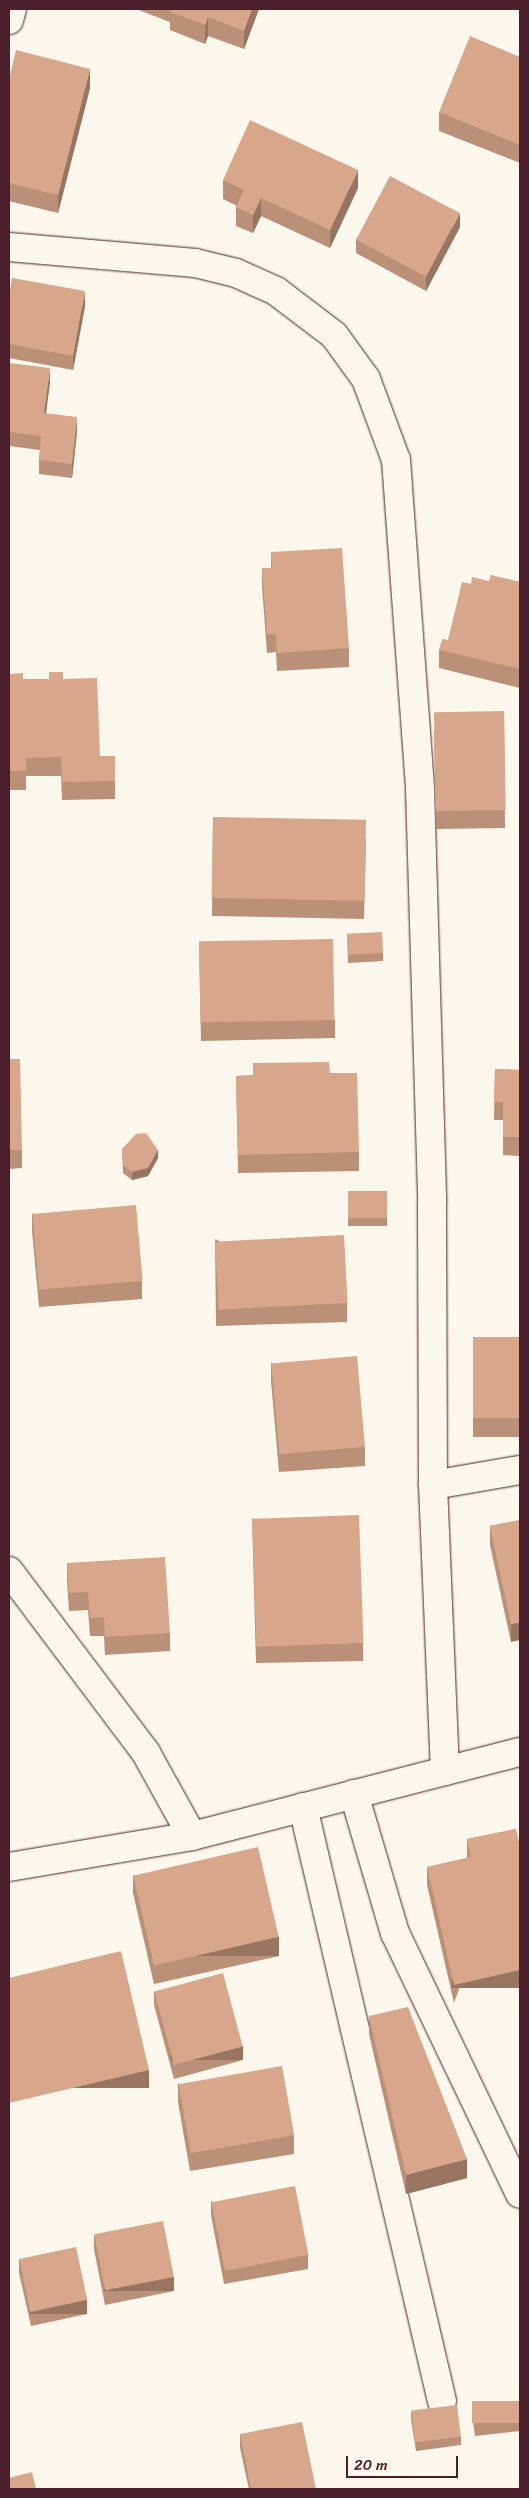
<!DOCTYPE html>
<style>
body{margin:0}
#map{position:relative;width:529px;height:2498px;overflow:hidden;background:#fbf7ec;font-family:Sriracha,sans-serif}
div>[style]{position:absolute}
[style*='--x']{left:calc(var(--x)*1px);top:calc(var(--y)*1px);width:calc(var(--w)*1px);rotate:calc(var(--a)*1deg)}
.roads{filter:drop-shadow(0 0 1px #4a1f2b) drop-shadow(0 0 1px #4a1f2b)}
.minor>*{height:28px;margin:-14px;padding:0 14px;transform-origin:14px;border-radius:14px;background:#fbf7ec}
.wall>*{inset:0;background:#ba9078;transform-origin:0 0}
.shaded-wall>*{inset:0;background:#977561;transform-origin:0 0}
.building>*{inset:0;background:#d8a78b;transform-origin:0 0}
span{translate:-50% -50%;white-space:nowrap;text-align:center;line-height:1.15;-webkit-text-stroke:4px #fbf7ec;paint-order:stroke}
.frame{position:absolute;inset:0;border:10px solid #4a1f2b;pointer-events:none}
.scale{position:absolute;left:346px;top:2456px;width:112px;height:22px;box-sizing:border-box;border:2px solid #4a1f2b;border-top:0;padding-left:6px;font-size:15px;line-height:18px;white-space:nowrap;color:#4a1f2b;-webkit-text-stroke:4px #fbf7ec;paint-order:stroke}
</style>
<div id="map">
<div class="roads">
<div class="minor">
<i style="--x:9;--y:20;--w:11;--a:-75"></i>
<i style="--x:9;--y:247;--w:187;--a:4.9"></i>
<i style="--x:195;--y:263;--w:42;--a:13.7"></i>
<i style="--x:236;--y:273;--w:44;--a:24.2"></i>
<i style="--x:276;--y:291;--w:73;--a:37.2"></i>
<i style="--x:334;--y:335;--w:54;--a:54"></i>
<i style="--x:366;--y:379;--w:86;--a:69.7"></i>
<i style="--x:396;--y:460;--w:330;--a:85.8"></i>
<i style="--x:420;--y:789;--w:415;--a:88.3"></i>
<i style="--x:432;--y:1204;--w:281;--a:89.8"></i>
<i style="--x:433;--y:1485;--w:286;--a:87.6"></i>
<i style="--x:433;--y:1485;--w:88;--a:-9.8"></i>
<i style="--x:9;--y:1571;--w:228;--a:53"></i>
<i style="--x:146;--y:1753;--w:95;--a:61"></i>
<i style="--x:354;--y:1794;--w:145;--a:73.6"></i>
<i style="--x:395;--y:1933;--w:289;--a:64.4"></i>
<i style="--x:303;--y:1807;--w:610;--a:76.83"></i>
<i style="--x:9;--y:1867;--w:186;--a:-9.6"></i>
<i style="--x:192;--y:1836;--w:339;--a:-14.4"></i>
</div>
</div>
<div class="wall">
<i style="clip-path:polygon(136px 9px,259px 9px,244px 49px,208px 36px,205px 44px,170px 30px,170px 22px)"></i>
<i style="clip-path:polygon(520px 57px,520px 163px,439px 131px,439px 112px)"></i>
<i style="clip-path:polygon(9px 80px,90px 88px,58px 213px,9px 201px)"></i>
<i style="clip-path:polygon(223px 180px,358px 188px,330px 248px,261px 216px,253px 233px,236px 226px,236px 207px,237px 206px,223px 199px)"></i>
<i style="clip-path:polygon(460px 227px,426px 291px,356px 253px,356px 239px)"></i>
<i style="clip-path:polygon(9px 297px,85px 306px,73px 370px,9px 358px)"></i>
<i style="clip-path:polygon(9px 363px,50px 382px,46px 413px,77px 431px,72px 478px,39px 474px,39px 460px,40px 450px,9px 446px)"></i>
<i style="clip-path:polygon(271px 552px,349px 648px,349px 667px,277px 671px,276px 652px,267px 653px,262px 587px,262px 568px,271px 568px)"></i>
<i style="clip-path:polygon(489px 581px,520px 582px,520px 688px,439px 668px,439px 650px,448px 640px,471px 584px)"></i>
<i style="clip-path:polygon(49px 672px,63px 679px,100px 756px,115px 781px,115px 799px,62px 800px,61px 776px,26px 776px,26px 790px,10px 790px,10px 761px,9px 761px,9px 674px,23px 679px,49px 679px)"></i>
<i style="clip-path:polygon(504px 711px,505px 828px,436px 829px,434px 731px)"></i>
<i style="clip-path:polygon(213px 817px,366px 839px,364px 919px,212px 916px)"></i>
<i style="clip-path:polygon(347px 934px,383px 953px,383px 961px,348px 963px)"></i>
<i style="clip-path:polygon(199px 942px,335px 1020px,335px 1038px,201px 1041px)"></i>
<i style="clip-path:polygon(9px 1059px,22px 1150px,22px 1168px,9px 1169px)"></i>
<i style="clip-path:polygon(495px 1069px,520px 1070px,520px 1156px,503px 1155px,503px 1120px,494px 1120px)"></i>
<i style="clip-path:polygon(330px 1073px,359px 1152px,359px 1171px,238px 1173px,236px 1076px)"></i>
<i style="clip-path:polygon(122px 1149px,158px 1158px,148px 1176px,132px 1180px,123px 1173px)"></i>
<i style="left:348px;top:1191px;width:39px;height:35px"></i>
<i style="clip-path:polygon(32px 1213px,142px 1281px,142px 1299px,39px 1307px,32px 1231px)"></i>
<i style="clip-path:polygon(215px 1239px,347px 1303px,347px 1322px,216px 1326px)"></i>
<i style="left:520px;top:1337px;width:100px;height:47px;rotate:90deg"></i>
<i style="clip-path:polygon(271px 1362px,365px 1447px,365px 1466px,279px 1472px,271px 1381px)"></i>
<i style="clip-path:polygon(252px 1518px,363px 1643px,363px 1661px,256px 1663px)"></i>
<i style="clip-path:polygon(520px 1520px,511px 1642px,490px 1545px,490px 1526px)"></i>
<i style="clip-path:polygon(67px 1563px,170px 1633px,170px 1651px,105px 1655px,104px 1636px,90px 1636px,88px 1610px,69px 1611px,67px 1581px)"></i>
<i style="clip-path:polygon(516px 1829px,454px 2003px,427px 1885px,427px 1867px,467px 1858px,467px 1839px)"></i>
<i style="clip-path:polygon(133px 1875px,279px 1956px,154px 1984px,133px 1893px)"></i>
<i style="clip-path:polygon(154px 1991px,243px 2060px,174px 2079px,154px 2005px)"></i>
<i style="clip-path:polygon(369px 2016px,467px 2178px,406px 2194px,369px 2034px)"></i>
<i style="clip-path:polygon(178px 2083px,294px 2135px,294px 2154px,190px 2171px,178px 2102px)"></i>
<i style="clip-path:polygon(211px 2201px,308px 2255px,308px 2269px,224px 2284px,211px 2215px)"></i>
<i style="clip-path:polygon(94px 2235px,174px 2291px,105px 2305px,94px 2249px)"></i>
<i style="clip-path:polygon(19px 2259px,87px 2314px,31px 2326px,19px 2273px)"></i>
<i style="clip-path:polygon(520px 2401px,520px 2431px,475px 2436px,472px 2414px,472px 2406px)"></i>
<i style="clip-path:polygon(411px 2411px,461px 2437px,461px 2445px,416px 2451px,411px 2419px)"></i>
<i style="clip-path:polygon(240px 2434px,316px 2489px,249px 2489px,240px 2448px)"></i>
</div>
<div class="shaded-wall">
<i style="clip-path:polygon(252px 9px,259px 9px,244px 49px,244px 31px)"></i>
<i style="clip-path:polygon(208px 17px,208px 36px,205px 44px,205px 25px)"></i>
<i style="clip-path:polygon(90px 69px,90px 88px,58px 213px,58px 195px)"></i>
<i style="clip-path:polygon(358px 170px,358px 188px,330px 248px,330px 230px)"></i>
<i style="clip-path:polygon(261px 198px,261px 216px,253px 233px,253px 215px)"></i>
<i style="clip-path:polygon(460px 213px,460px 227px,426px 291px,426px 276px)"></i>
<i style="clip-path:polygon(85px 291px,85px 306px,73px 370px,73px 356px)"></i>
<i style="clip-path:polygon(50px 368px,50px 382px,44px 427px,44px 413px)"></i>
<i style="clip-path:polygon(77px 417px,77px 431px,72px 478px,72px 464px)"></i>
<i style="clip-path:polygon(158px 1150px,158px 1158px,148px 1176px,132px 1180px,132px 1172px)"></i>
<i style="clip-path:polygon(520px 1622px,520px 1640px,511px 1642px,511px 1624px)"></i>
<i style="left:279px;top:1937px;width:19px;height:128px;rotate:90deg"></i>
<i style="left:520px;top:1970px;width:18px;height:68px;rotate:90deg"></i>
<i style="left:243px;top:2046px;width:14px;height:72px;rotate:90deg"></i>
<i style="left:149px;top:2070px;width:18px;height:144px;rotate:90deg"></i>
<i style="clip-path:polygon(467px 2159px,467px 2178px,406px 2194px,406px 2175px)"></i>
<i style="left:174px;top:2277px;width:14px;height:70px;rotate:90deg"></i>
<i style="left:87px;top:2300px;width:14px;height:57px;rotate:90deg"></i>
</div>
<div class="building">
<i style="clip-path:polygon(171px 9px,252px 9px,244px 31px,208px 17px,205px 25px,170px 12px)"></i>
<i style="clip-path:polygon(470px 36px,520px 57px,520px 145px,439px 112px)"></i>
<i style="clip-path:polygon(16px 50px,90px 69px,58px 195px,9px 183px,9px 80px)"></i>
<i style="clip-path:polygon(250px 120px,358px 170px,330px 230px,261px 198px,253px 215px,236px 207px,244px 190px,223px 180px)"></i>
<i style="left:390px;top:176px;width:79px;height:72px;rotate:28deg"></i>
<i style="clip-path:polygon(12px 278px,85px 291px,73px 356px,9px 344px,9px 297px)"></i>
<i style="clip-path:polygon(9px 363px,50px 368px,44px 413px,77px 417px,72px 464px,39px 460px,41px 436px,9px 432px)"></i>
<i style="clip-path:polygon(342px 548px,349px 648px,277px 653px,276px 634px,267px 635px,262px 568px,272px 568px,271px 552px)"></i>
<i style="clip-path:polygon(491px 575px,520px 582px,520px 669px,439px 650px,442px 639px,448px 640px,462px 582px,471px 584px,472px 577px,489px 581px)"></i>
<i style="clip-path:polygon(49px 672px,63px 672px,63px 679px,97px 678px,100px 756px,115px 756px,115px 781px,62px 782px,61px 757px,26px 758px,26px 771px,10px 771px,10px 743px,9px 743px,9px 674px,23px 673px,23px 679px,49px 679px)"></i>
<i style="left:504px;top:711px;width:99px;height:70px;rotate:89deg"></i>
<i style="left:213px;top:817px;width:153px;height:81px;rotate:1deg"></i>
<i style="left:382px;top:932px;width:21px;height:35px;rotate:87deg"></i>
<i style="left:333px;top:939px;width:81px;height:134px;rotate:89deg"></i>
<i style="clip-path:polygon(9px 1059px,20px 1059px,22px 1150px,9px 1150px)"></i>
<i style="clip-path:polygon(329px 1062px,330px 1073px,357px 1073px,359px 1152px,238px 1155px,236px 1076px,253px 1075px,253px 1063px)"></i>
<i style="clip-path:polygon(495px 1069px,520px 1070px,520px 1137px,503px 1137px,503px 1102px,494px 1102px)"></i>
<i style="clip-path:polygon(146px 1133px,158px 1150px,148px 1168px,132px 1172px,123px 1165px,122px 1149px,136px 1134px)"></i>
<i style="left:348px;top:1191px;width:39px;height:27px"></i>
<i style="left:136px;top:1205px;width:76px;height:104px;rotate:85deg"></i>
<i style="left:344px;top:1235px;width:68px;height:129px;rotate:87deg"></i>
<i style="left:520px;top:1337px;width:81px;height:47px;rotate:90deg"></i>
<i style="left:357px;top:1356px;width:91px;height:86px;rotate:85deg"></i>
<i style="left:359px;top:1515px;width:128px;height:107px;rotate:88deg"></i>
<i style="clip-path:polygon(520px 1520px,520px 1622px,511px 1624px,490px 1526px)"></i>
<i style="clip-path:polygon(165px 1557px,170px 1633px,105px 1637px,104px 1617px,90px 1618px,88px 1592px,69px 1593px,67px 1563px)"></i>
<i style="clip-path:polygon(516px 1829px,520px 1846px,520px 1970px,454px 1985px,427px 1867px,471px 1857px,467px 1839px)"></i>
<i style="left:258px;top:1847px;width:92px;height:128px;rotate:77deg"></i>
<i style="clip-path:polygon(121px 1951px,149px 2070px,9px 2103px,9px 1978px)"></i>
<i style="left:223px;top:1973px;width:76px;height:71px;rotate:75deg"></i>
<i style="clip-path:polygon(408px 2007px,467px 2159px,406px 2175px,369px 2016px)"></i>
<i style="left:282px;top:2066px;width:70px;height:105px;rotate:80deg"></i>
<i style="left:295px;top:2186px;width:70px;height:85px;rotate:79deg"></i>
<i style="left:163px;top:2221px;width:57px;height:70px;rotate:79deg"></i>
<i style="left:76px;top:2247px;width:54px;height:58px;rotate:78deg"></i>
<i style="left:520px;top:2401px;width:22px;height:48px;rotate:90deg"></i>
<i style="left:457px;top:2405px;width:32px;height:46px;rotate:83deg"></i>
<i style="clip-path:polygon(302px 2422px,316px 2489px,251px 2489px,240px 2434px)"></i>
<i style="clip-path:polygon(32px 2472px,36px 2489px,9px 2489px,9px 2478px)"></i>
</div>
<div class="frame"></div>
<div class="scale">20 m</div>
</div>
